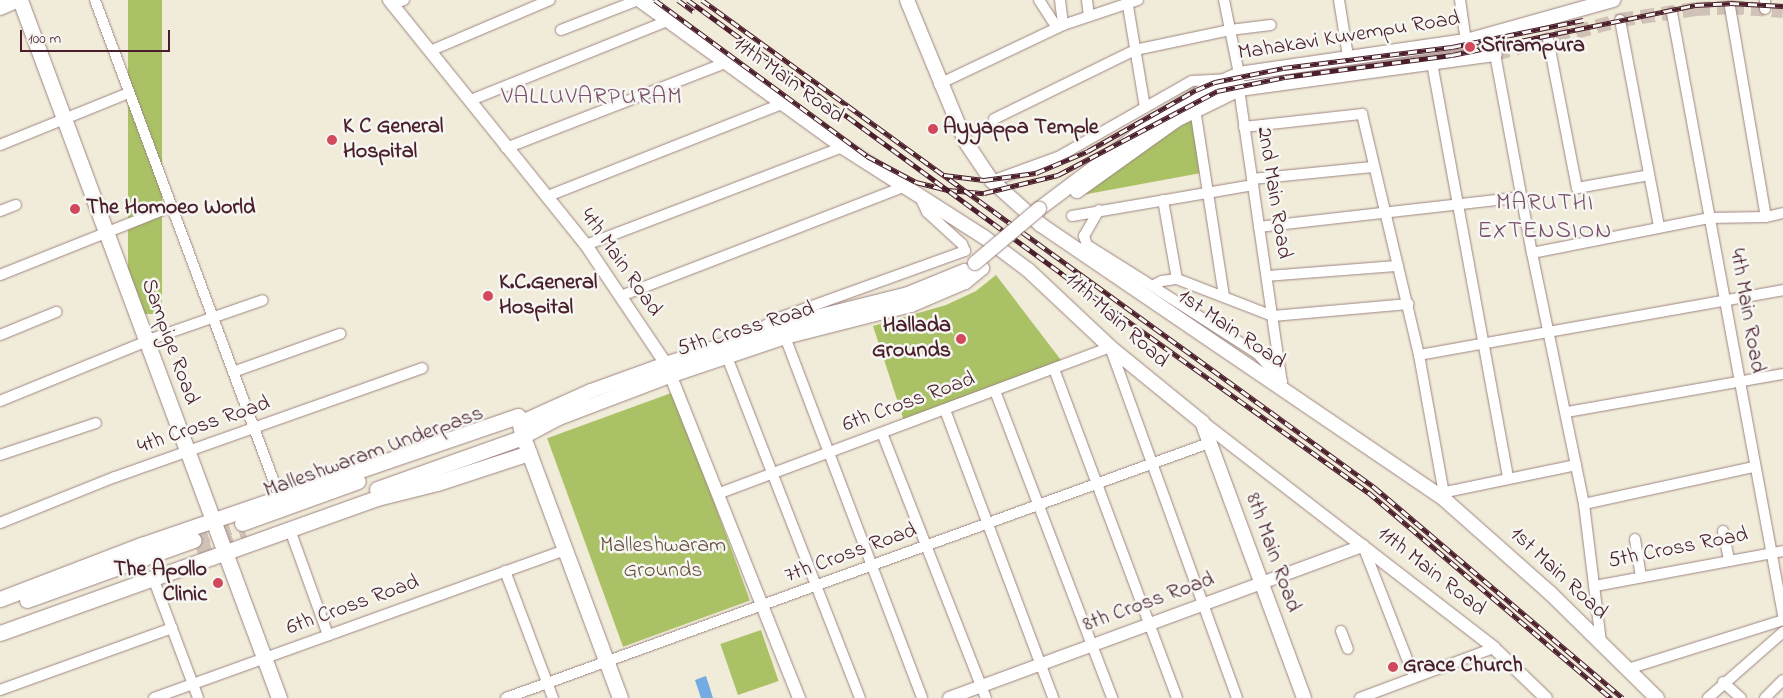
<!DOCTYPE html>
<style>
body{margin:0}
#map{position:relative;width:1783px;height:698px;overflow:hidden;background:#f1ebd9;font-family:"Indie Flower",sans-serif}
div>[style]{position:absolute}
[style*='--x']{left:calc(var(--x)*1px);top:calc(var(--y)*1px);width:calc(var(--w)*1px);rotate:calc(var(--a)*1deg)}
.green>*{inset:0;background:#abc165;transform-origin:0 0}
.water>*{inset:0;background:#74abe3}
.secondary-tunnel>*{height:14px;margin-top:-7px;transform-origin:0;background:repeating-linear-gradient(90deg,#d0c2b6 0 14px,transparent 0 21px)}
.primary-tunnel>*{height:15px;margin-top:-7.5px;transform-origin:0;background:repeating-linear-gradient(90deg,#d0c2b6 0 15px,transparent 0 23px)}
.roads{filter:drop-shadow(0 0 1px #9e8582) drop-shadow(0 0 1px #9e8582)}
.minor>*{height:10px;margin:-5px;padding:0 5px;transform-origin:5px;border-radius:5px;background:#fff}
.tertiary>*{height:12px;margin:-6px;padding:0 6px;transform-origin:6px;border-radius:6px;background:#fff}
.secondary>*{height:14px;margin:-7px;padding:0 7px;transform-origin:7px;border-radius:7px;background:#fff}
.primary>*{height:15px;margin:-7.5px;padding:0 7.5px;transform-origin:7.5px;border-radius:7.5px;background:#fff}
.rail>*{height:5px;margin-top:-2.5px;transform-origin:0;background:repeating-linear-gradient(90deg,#f6f6f2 0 9px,#4a1f2b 0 18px);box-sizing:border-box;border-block:1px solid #4a1f2b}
.bridges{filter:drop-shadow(0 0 1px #9e8582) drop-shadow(0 0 1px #9e8582)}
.secondary-bridge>*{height:14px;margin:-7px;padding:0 7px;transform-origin:7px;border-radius:7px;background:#fff}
.dots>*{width:14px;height:14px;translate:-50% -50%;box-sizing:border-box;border:2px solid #f6f6f2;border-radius:50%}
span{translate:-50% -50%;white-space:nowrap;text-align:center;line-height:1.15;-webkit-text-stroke:5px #f6f6f2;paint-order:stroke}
.street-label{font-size:22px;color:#4a1f2b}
.poi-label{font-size:22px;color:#4a1f2b;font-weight:700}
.left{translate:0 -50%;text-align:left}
.right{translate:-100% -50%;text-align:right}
.park-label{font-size:22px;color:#67503c}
.neighbourhood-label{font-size:24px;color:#7a506b;letter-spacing:1px}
.scale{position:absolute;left:20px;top:30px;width:150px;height:22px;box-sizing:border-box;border:2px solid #4a1f2b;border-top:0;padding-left:6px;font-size:15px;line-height:18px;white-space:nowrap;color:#4a1f2b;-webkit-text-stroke:4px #f6f6f2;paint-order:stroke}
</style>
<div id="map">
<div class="green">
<i style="left:128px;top:0;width:34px;height:314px"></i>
<i style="clip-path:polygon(1192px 120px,1201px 173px,1082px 195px,1171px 132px)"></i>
<i style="clip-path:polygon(996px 275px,1064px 364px,904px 421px,873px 326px,946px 305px,976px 291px)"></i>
<i style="left:674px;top:392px;width:222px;height:135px;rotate:70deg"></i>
<i style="left:761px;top:630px;width:54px;height:43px;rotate:71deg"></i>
</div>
<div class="water">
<i style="clip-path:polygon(706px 676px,713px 698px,701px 698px,695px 680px)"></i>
</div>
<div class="secondary-tunnel">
<i style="--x:1495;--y:54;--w:130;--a:-15.2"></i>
<i style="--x:1620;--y:20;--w:77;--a:-8.2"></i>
<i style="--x:1696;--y:9;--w:34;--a:-3"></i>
<i style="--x:1730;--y:7;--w:53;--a:4.3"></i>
</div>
<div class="primary-tunnel">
<i style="--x:194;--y:540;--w:51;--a:-19.5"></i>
<i style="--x:198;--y:554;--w:52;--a:-20.2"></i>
</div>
<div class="roads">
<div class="minor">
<i style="--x:95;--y:0;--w:531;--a:69.62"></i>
<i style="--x:1039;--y:0;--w:33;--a:57"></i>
<i style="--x:1060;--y:0;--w:25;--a:83"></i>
<i style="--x:1087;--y:0;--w:16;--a:83"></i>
<i style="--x:1127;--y:0;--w:109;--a:80.5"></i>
<i style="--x:1224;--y:0;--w:76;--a:78.5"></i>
<i style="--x:1239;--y:74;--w:15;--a:90"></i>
<i style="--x:1239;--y:89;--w:296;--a:81.7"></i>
<i style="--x:1339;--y:0;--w:57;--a:80.9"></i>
<i style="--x:1460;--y:0;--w:41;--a:81.7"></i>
<i style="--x:1765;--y:0;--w:9;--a:90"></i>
<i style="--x:392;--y:5;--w:13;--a:-23"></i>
<i style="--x:1730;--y:7;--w:213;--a:80.3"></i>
<i style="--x:1672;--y:13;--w:612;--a:79.55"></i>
<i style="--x:1620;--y:20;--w:210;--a:79.3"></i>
<i style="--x:561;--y:30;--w:83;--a:-21.3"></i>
<i style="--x:1548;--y:39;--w:152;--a:79"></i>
<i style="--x:1577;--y:188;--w:73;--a:-10.2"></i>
<i style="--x:430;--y:51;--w:130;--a:-23"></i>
<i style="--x:1495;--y:54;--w:202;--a:79.5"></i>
<i style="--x:1532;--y:253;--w:256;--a:78.3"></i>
<i style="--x:1584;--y:504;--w:139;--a:83"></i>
<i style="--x:1432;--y:63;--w:421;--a:79.6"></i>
<i style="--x:939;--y:84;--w:137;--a:-25.4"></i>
<i style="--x:1063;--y:25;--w:79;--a:-18.4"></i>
<i style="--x:471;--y:100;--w:214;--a:-21.9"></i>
<i style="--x:1195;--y:109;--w:190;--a:81.2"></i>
<i style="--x:994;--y:119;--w:157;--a:-26.1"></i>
<i style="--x:1135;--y:50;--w:97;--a:-11.9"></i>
<i style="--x:1230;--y:30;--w:41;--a:-7"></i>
<i style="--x:1244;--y:127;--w:119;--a:-6.3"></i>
<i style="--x:1362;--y:114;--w:248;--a:76.7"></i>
<i style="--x:1419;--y:355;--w:147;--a:79.8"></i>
<i style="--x:0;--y:145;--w:139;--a:-22"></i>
<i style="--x:506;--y:148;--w:235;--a:-21.2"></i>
<i style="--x:1252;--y:179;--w:121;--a:-5.7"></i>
<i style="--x:992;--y:181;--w:70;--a:-20"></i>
<i style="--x:1058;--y:157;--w:154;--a:-29.6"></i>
<i style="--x:1192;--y:81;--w:34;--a:-3"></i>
<i style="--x:548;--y:196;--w:251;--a:-21.5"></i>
<i style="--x:1163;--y:200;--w:80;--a:80"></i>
<i style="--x:1099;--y:210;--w:30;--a:120"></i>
<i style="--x:1084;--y:236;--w:9;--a:72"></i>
<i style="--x:1087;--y:245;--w:77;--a:32.2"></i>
<i style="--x:0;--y:211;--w:17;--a:-21"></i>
<i style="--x:1072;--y:216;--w:184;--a:-9.7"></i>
<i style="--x:1259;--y:227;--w:265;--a:-6.5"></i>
<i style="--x:586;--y:245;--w:275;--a:-20.9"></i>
<i style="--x:1532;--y:253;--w:180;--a:-11.2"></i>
<i style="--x:1709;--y:218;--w:57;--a:-1"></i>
<i style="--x:1766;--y:217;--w:17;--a:-13"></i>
<i style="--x:0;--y:275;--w:184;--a:-21.7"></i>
<i style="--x:1267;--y:276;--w:131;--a:-4.4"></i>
<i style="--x:621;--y:296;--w:305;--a:-21.1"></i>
<i style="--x:761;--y:328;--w:17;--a:-31"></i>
<i style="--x:776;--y:319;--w:201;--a:-19.8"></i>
<i style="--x:965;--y:251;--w:8;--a:-113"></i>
<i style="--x:962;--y:244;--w:47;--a:-137.6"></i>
<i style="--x:927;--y:212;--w:17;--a:-115"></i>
<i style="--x:0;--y:335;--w:61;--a:-22.3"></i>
<i style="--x:785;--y:337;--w:386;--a:69.2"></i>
<i style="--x:1419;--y:355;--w:370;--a:-10.1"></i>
<i style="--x:727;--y:357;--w:366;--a:68.7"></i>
<i style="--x:1054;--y:369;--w:351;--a:69.5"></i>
<i style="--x:233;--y:372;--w:114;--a:-19.6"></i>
<i style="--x:1282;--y:381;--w:36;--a:-132"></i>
<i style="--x:1258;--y:354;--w:126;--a:-147.3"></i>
<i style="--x:1152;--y:286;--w:11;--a:-27"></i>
<i style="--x:1162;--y:281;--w:15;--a:-8"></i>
<i style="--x:1177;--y:279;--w:103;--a:21.1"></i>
<i style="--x:1273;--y:316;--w:136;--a:-5.1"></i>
<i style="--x:995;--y:391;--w:329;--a:69.1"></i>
<i style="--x:0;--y:401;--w:166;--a:-22.2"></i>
<i style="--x:154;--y:338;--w:115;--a:-19.2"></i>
<i style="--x:945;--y:410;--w:308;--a:69.4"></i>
<i style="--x:1567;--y:412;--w:219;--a:-10"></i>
<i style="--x:882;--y:433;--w:285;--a:68.6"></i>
<i style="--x:0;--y:455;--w:101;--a:-18.4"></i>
<i style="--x:720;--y:493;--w:416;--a:-20.5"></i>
<i style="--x:1110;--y:347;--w:373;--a:70.1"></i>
<i style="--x:1441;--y:493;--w:138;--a:-11.7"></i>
<i style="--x:1584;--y:504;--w:174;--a:-12.3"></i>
<i style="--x:0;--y:523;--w:124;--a:-21.8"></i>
<i style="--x:115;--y:477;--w:326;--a:-19.5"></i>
<i style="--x:290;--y:530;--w:112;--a:70.1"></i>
<i style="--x:1723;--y:531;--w:30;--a:78"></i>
<i style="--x:1635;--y:539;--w:38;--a:81"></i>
<i style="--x:1363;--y:546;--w:141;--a:68.7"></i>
<i style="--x:505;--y:571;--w:136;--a:69.3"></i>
<i style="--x:153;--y:578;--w:128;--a:69.4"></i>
<i style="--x:1595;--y:586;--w:191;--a:-10.5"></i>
<i style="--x:1341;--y:631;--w:19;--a:69"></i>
<i style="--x:1628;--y:669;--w:163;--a:-17.5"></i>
<i style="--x:1723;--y:682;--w:24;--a:42"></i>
<i style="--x:0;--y:690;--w:183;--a:-19.8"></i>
<i style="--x:154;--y:698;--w:437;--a:-19.8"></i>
<i style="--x:506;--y:698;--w:748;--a:-19.94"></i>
<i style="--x:1360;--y:698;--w:143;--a:-20.5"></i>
<i style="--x:1708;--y:698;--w:100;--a:-41.3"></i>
<i style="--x:1765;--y:698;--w:25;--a:-45"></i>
</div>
<div class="tertiary">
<i style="--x:389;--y:0;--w:314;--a:51.2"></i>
<i style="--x:586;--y:245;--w:143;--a:56.1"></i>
<i style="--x:666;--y:364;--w:360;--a:68.3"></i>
<i style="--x:1202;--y:422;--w:369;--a:37.7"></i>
<i style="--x:1494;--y:648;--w:72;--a:43.9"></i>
<i style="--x:949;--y:698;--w:441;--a:-20.2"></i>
</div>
<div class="secondary">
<i style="--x:640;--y:0;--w:251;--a:35.9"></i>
<i style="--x:843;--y:147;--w:167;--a:32.6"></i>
<i style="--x:984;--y:237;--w:55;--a:36.9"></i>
<i style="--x:1028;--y:270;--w:112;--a:43.2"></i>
<i style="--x:1110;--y:347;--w:119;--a:39.2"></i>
<i style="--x:1202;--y:422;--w:294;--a:69.7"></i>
<i style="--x:907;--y:0;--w:152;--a:67.6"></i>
<i style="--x:965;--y:141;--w:48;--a:56"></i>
<i style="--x:992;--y:181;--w:66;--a:41.9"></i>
<i style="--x:1041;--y:225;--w:489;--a:34.2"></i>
<i style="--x:1445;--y:500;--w:140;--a:41.5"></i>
<i style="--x:1550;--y:593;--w:150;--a:44.5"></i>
<i style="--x:0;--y:8;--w:20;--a:-24"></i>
<i style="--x:1077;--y:191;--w:122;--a:-35.6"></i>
<i style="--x:1176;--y:120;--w:70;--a:-26.2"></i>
<i style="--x:1239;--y:89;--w:258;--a:-7.8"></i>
<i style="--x:1039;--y:209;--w:140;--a:-36.9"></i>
<i style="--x:1151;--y:125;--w:66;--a:-33.2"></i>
<i style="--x:1206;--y:89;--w:36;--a:-24"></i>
<i style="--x:1239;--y:74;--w:229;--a:-8.3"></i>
<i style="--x:1466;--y:41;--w:153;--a:-15.6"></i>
<i style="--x:520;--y:423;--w:78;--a:-24.3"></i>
<i style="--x:591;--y:391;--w:80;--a:-19.8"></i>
<i style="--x:666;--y:364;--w:124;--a:-18.3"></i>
<i style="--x:784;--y:325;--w:128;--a:-14"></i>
<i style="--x:908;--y:294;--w:61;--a:-22.3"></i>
<i style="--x:523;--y:437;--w:41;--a:-27.8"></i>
<i style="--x:559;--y:418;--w:121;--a:-20.8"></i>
<i style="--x:672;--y:375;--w:119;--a:-18.6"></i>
<i style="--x:785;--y:337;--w:130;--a:-14.3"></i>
<i style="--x:911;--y:305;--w:59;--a:-23.1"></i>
<i style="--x:965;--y:282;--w:22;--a:-39"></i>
</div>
<div class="primary">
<i style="--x:20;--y:0;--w:745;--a:69.64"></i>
<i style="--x:377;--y:489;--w:155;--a:-19.6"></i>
<i style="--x:242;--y:523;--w:123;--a:-19.9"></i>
<i style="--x:0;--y:599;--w:151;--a:-21"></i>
<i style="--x:141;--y:545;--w:398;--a:-18.9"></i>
<i style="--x:518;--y:416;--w:22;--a:77"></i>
<i style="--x:523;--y:437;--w:278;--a:69.6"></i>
<i style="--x:27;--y:600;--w:177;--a:-19.8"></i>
<i style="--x:0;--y:633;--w:400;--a:-19.7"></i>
<i style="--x:377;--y:498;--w:62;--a:-14"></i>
<i style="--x:437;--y:483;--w:97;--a:-18.1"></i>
</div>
</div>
<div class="rail">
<i style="--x:655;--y:0;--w:263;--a:36.3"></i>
<i style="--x:867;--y:156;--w:55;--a:28"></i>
<i style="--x:916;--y:182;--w:33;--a:14"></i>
<i style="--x:948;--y:190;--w:36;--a:5"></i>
<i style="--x:984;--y:193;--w:76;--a:-13.7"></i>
<i style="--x:1058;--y:175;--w:180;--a:-27.8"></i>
<i style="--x:1217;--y:91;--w:69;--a:-11.6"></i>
<i style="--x:1285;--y:77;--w:168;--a:-7.5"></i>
<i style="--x:1452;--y:55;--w:248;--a:-11.6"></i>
<i style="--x:1695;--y:5;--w:35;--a:-3"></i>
<i style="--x:1730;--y:3;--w:53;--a:3.2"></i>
<i style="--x:678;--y:0;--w:19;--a:36"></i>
<i style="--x:688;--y:0;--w:464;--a:36.2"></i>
<i style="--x:1062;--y:274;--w:376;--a:35.5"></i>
<i style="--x:1368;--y:492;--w:319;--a:40.3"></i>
<i style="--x:702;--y:0;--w:830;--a:35.93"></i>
<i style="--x:1374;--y:487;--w:326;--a:40.3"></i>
<i style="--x:944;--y:175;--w:40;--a:7.1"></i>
<i style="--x:984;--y:180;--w:52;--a:-7.7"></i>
<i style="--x:1036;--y:173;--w:56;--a:-22.9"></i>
<i style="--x:1088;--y:151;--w:124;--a:-29.5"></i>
<i style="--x:1196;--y:90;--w:21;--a:-23"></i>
<i style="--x:1215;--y:82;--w:69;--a:-11.6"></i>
<i style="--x:1283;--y:68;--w:170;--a:-7.1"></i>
<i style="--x:1452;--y:47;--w:134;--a:-11.6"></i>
</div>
<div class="bridges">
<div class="secondary-bridge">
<i style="--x:975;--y:263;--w:84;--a:-40.2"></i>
</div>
</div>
<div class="dots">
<i style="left:1470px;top:47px;background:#d1495b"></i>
<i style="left:933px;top:129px;background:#d1495b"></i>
<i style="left:332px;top:140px;background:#d1495b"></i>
<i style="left:75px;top:209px;background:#d1495b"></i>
<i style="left:488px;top:296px;background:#d1495b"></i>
<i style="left:961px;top:339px;background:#d1495b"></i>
<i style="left:218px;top:583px;background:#d1495b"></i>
<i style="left:1393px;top:667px;background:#d1495b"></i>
</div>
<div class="street-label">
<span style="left:1349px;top:37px;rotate:-9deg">Mahakavi Kuvempu Road</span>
<span style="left:788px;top:81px;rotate:36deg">11th Main Road</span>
<span style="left:1273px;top:193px;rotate:81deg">2nd Main Road</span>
<span style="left:620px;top:263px;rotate:55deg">4th Main Road</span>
<span style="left:1746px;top:311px;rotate:80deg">4th Main Road</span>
<span style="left:1116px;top:321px;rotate:42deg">11th Main Road</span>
<span style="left:746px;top:330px;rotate:-17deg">5th Cross Road</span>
<span style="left:1231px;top:330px;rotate:34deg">1st Main Road</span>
<span style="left:169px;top:342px;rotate:70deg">Sampige Road</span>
<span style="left:909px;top:403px;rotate:-20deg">6th Cross Road</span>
<span style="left:204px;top:426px;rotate:-19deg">4th Cross Road</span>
<span style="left:374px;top:453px;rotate:-20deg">Malleshwaram Underpass</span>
<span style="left:1678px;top:549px;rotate:-11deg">5th Cross Road</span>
<span style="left:1272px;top:553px;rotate:70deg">8th Main Road</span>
<span style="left:851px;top:554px;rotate:-20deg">7th Cross Road</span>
<span style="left:1431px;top:572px;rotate:38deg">11th Main Road</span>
<span style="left:1558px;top:574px;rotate:43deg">1st Main Road</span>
<span style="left:1149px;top:603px;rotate:-20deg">8th Cross Road</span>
<span style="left:353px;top:606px;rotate:-20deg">6th Cross Road</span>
</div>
<div class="poi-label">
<span class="left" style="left:1481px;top:47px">Srirampura</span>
<span class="left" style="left:343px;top:140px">K C General<br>Hospital</span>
<span class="left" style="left:943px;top:129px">Ayyappa Temple</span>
<span class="left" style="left:86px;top:209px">The Homoeo World</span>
<span class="left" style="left:499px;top:296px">K.C.General<br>Hospital</span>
<span class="right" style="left:951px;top:339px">Hallada<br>Grounds</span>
<span class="right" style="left:207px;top:583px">The Apollo<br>Clinic</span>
<span class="left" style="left:1403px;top:667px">Grace Church</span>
</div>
<div class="park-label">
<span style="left:663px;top:559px">Malleshwaram<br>Grounds</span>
</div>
<div class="neighbourhood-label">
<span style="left:592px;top:98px">VALLUVARPURAM</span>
<span style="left:1545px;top:218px">MARUTHI<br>EXTENSION</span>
</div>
<div class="scale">100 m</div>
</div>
